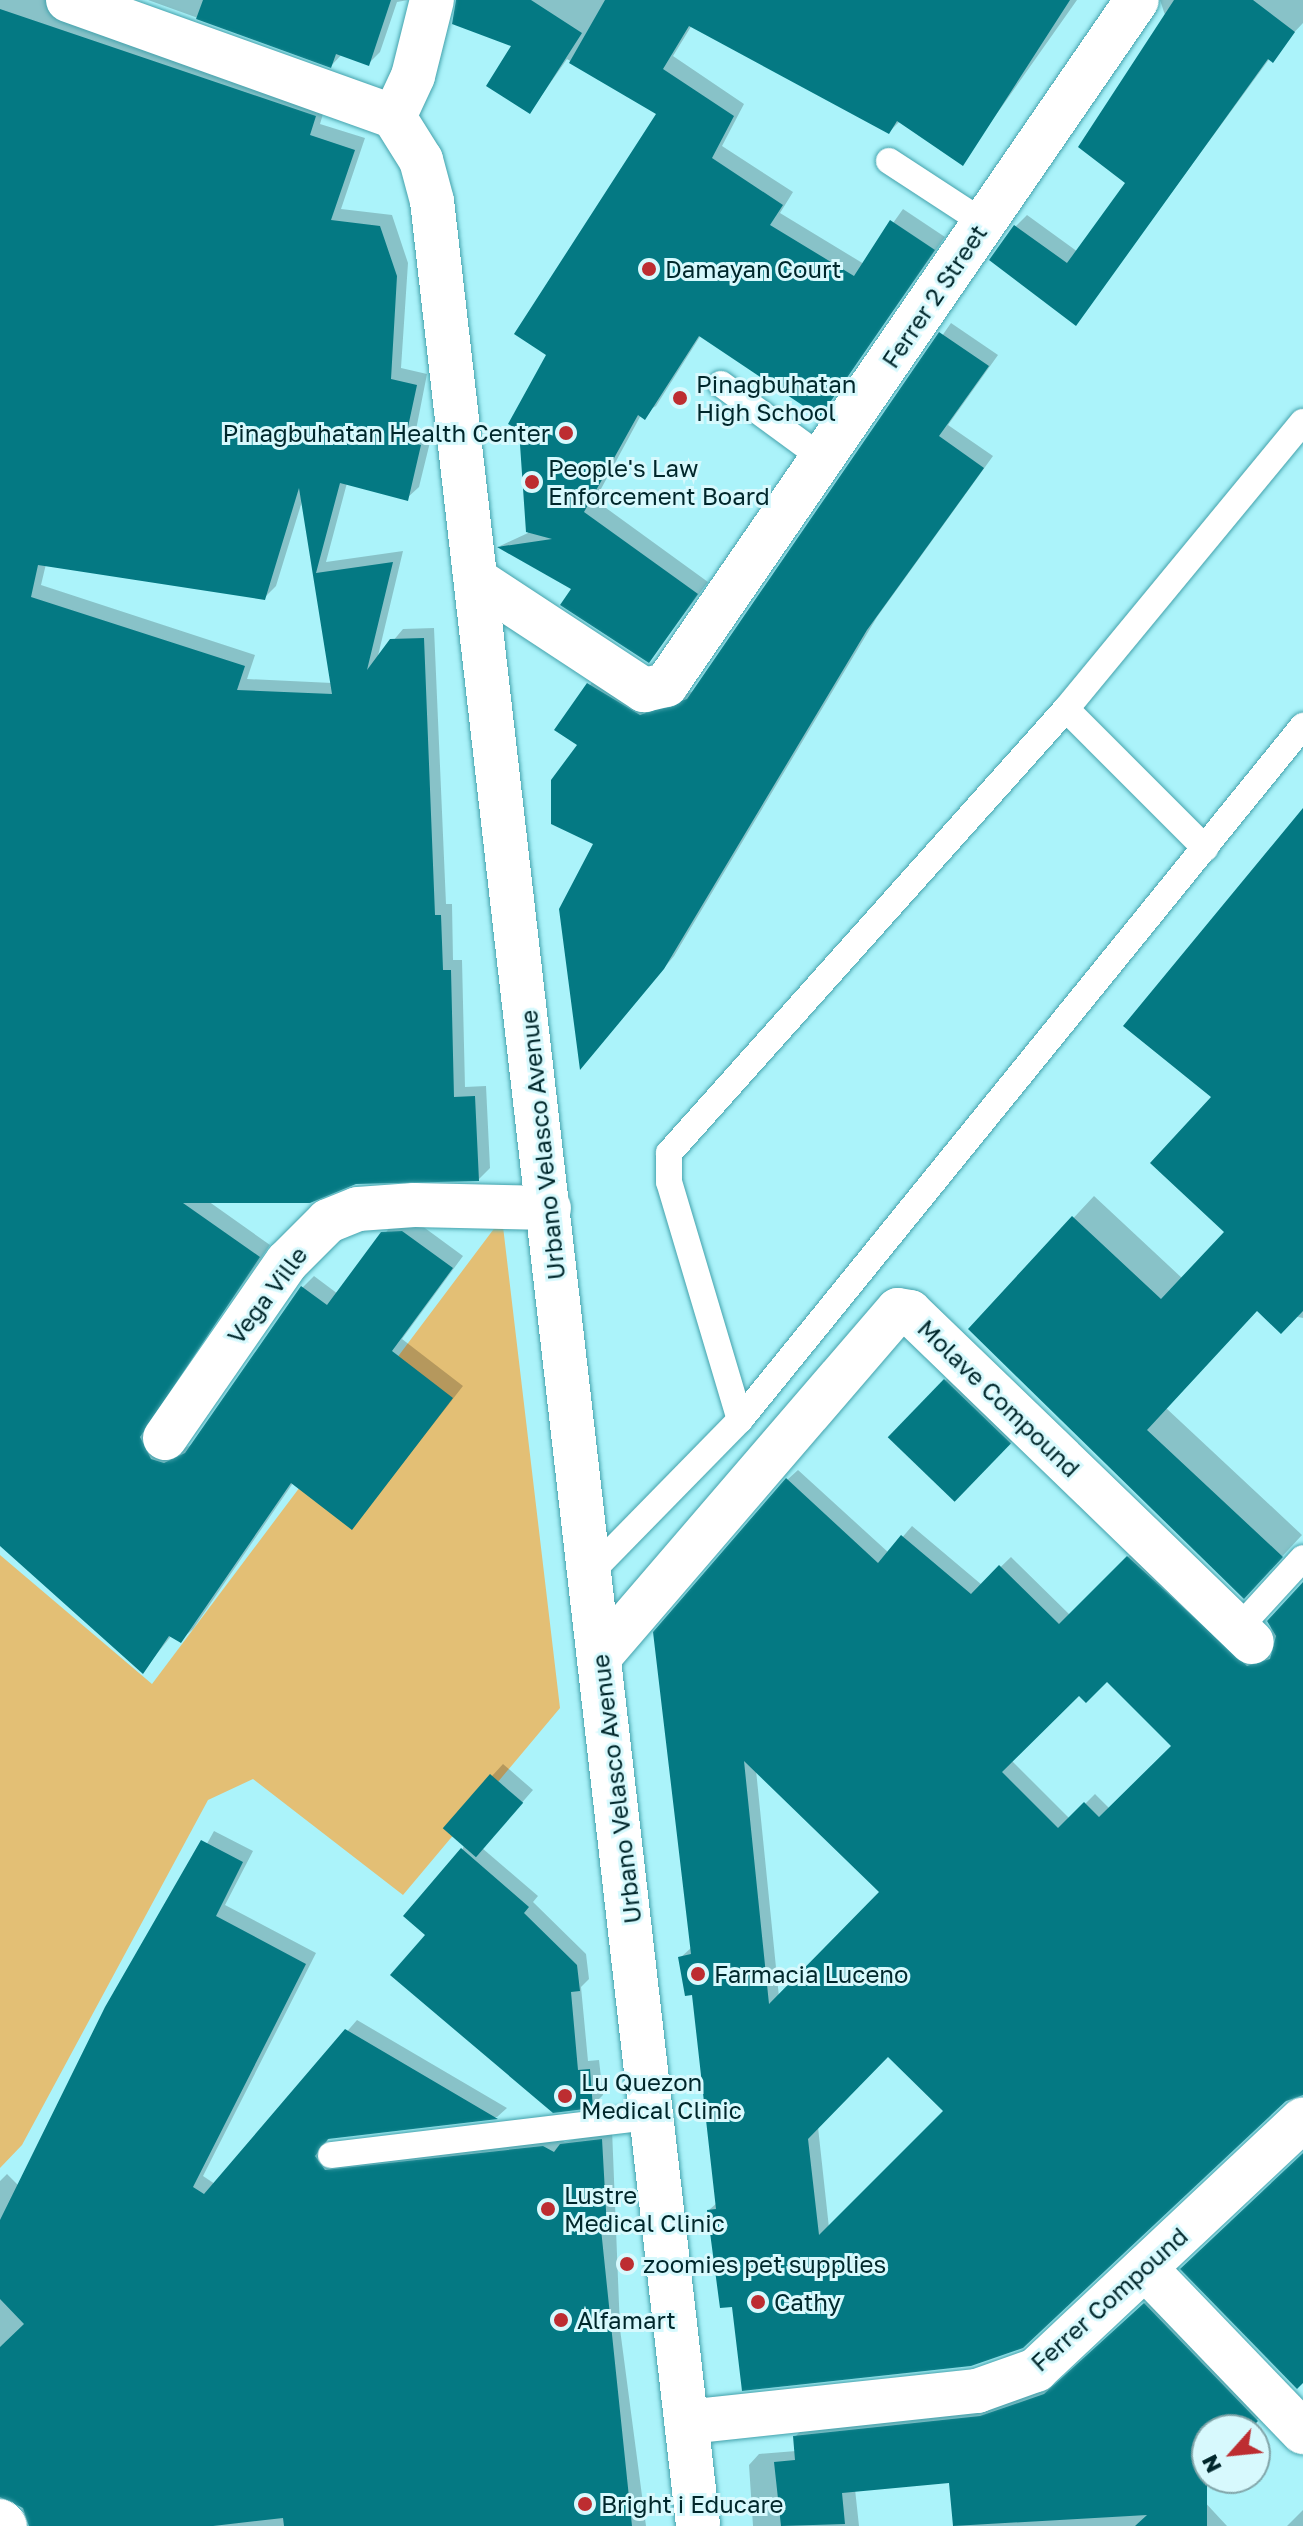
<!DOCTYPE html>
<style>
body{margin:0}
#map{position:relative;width:1303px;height:2526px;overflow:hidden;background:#abf3fa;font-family:"Golos Text",sans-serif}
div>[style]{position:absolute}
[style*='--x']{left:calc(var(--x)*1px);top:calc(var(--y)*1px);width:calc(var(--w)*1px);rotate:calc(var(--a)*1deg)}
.green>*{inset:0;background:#e3bf75}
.shadow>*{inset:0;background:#0003}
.building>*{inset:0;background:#047983;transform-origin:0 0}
.roads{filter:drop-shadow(0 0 2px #44a2ac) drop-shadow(0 0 2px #44a2ac)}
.service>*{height:26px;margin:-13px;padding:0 13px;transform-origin:13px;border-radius:13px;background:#fff}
.minor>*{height:44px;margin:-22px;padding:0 22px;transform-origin:22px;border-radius:22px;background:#fff}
.secondary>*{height:44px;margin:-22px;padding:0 22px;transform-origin:22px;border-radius:22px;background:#fff}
.dots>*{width:22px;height:22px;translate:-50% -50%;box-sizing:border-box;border:4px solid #d7f9fd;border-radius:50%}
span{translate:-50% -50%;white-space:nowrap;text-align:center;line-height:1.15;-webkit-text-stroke:6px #d7f9fd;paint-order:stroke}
.poi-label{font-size:24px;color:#00272b}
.left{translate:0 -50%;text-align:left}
.right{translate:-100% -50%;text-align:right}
.street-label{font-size:24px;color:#00272b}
.north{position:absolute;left:1191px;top:2414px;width:80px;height:80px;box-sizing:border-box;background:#d7f9fd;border:2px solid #81a5a9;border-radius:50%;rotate:243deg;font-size:22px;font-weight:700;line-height:32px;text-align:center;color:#00272b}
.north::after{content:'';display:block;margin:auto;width:28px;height:36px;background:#bd2d31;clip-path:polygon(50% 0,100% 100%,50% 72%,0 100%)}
</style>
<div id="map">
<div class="green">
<i style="clip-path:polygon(502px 1218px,560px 1708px,403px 1895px,253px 1779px,208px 1800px,22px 2145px,0 2168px,0 1555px,152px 1684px)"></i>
</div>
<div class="shadow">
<i style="clip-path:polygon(evenodd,0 0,61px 0,326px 104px,320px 124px,365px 138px,341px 209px,392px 215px,408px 263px,401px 368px,427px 374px,416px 430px,432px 434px,419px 487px,407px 498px,347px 483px,326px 562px,403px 551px,377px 660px,403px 629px,434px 628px,446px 904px,452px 904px,453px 960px,462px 960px,465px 1087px,486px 1086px,490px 1168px,479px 1179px,356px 1182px,208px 1201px,270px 1245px,155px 1410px,177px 1452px,193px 1444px,302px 1288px,314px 1276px,338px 1294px,394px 1222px,414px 1220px,463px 1256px,402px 1339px,463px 1386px,352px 1528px,293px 1483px,193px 1629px,181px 1640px,172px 1635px,143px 1671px,0 1545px,0 0,303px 498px,332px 683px,247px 679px,255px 655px,41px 585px,46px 564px,264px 598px,276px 586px,303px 498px)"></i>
<i style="clip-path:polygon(148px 0,408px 0,397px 2px,380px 52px,369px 63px,342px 54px,331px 66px)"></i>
<i style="clip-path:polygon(457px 0,1077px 0,962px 163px,900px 121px,889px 132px,692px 25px,673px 56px,744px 104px,722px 146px,793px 192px,780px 213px,864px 264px,903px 209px,945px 237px,820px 414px,701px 335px,656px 406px,641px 415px,595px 500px,708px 582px,649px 661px,574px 589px,500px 546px,528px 533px,521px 429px,659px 114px,567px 59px,530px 112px,514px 45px)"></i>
<i style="clip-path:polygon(1160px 0,1303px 0,1303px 23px,1270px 58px,1076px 323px,1016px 226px,1027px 215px,1078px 252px,1128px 182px,1165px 15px)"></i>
<i style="clip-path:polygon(951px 323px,998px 355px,948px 425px,993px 456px,877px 617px,674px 956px,590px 1057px,595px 844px,580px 745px,557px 729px,599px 673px,651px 705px,694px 691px)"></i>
<i style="clip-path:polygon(1303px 812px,1303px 1318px,1257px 1309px,1166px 1408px,1302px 1535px,1264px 1576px,970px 1329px,1094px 1196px,1183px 1279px,1227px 1232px,1214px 1097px)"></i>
<i style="clip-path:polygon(956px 1369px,1021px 1432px,956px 1500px,945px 1381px)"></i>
<i style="clip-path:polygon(evenodd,798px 1470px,889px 1553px,912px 1526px,982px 1585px,1011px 1557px,1070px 1615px,1138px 1547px,1258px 1657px,1272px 1656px,1278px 1649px,1269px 1622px,1303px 1585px,1303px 2095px,733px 2305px,709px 2210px,718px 2202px,694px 1993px,680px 1958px,692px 1947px,787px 1480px,798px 1470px,1107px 1679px,1174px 1745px,1110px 1809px,1095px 1794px,1070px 1819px,1011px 1760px,1079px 1693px,1107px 1679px,798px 1470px,756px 1770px,882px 1892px,779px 1997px,756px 1770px,798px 1470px,889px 2055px,946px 2111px,829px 2228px,818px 2127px,889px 2055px)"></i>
<i style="clip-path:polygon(503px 1764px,533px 1790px,482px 1848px,538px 1896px,533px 1902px,586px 1954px,589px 1979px,581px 1987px,588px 2061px,599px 2060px,603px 2095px,592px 2106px,428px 1935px,492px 1776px)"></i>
<i style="clip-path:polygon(214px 1831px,253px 1851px,225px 1905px,316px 1953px,203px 2176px,215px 2184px,357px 2020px,507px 2108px,497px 2117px,330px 2137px,325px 2144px,337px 2160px,555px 2136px,565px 2142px,612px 2129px,620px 2329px,646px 2526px,29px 2526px,19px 2502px,0 2498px,0 2181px,7px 2174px,19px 2186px)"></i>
<i style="clip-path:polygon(1155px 2294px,1267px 2410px,1246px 2430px,1207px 2430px,1207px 2466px,1188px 2484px,1227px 2526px,955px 2526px,951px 2481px,855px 2489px,859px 2526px,753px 2526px,749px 2465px,759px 2454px,796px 2451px,795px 2437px,805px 2426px,992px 2406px,1057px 2384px)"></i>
<i style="clip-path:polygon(1303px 2510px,1303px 2526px,1287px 2526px)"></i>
</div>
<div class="building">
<i style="clip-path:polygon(203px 0,391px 0,369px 66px,336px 54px,331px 68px,196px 19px)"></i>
<i style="clip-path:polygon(456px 0,531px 0,582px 33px,530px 114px,486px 86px,511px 46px,452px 24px)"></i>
<i style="clip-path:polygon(605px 0,1070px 0,963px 166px,897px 121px,889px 134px,689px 26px,663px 69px,734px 116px,712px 158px,783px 205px,770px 225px,854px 276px,890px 220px,935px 250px,820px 417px,699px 336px,645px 420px,638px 415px,584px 512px,698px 594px,649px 663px,560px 605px,571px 589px,497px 547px,552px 539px,526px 532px,519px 430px,508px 424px,546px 355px,514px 334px,656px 114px,569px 63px)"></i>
<i style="clip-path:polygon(1174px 0,1253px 0,1295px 32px,1273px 63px,1268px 59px,1076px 326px,989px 260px,1014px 225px,1067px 263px,1125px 183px,1078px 147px)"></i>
<i style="clip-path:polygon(evenodd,0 9px,316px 116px,310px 135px,355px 150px,331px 220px,380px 226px,397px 276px,391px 379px,417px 385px,405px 441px,421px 445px,408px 501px,340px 483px,316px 573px,393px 562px,367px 670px,390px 639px,424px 638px,435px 915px,441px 915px,443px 970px,451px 970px,454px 1097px,475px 1096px,479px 1181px,356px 1184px,310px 1203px,183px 1203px,260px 1257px,140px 1437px,151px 1459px,164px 1463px,185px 1453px,301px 1286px,327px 1305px,381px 1232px,402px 1231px,453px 1268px,392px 1351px,453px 1398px,352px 1530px,291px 1483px,181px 1643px,169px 1636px,143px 1674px,0 1546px,0 9px,299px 488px,332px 694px,237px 690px,245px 666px,31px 597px,38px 565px,265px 600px,299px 488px)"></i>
<i style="clip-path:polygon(939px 332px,989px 366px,939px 436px,984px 468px,867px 630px,664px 969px,580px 1070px,559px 909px,593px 844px,551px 824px,551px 780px,577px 745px,554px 730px,587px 683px,640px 715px,687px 699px)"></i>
<i style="clip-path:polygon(1303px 808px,1303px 1311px,1281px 1334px,1257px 1311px,1147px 1430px,1283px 1557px,1244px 1599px,968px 1329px,1072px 1216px,1161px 1299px,1224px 1232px,1150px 1163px,1211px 1097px,1123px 1026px)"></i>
<i style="left:944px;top:1379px;width:93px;height:81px;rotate:44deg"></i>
<i style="clip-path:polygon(evenodd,786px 1478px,878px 1563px,901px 1535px,971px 1594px,999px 1565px,1059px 1624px,1127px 1556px,1247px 1666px,1270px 1659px,1276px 1636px,1267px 1621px,1303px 1582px,1303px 2095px,1286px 2101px,1023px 2348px,971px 2366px,742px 2391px,732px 2307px,720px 2308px,707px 2210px,716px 2209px,692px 1995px,685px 1996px,678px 1957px,691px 1954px,653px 1632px,786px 1478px,1107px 1682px,1171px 1746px,1099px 1817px,1084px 1802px,1058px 1828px,1002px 1772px,1079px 1696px,1086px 1703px,1107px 1682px,786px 1478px,744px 1761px,879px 1892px,769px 2004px,744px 1761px,786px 1478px,888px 2057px,943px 2111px,819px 2235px,808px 2139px,888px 2057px)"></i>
<i style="left:490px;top:1774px;width:44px;height:72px;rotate:41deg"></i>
<i style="clip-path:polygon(201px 1840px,243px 1862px,216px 1916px,306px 1964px,193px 2187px,204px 2194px,345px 2029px,498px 2119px,328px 2139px,315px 2156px,325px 2170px,543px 2146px,554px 2152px,560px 2144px,602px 2139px,607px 2228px,601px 2229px,632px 2526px,284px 2526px,283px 2518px,213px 2526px,29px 2526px,23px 2508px,0 2497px,0 2347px,24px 2324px,0 2299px,0 2220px,105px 2007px)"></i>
<i style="clip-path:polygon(461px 1848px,529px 1907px,524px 1913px,577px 1965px,580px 1991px,571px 1992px,578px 2070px,590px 2069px,593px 2108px,553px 2113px,390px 1975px,425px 1935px,403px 1916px)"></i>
<i style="clip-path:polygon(1303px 2153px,1303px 2383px,1297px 2389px,1180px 2269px)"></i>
<i style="clip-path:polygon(1144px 2303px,1258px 2421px,1249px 2430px,1207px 2430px,1207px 2526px,1135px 2526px,1147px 2515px,953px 2526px,949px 2483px,842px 2493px,845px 2524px,781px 2526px,774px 2462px,795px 2460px,793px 2436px,980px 2416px,1044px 2394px)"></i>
</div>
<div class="roads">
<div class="service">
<i style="--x:889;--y:161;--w:113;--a:33.1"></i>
<i style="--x:721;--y:384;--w:125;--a:36.2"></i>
<i style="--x:1066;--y:709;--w:197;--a:45"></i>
<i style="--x:740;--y:1420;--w:248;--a:-106.6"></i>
<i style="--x:669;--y:1182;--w:29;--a:-90"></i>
<i style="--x:669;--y:1153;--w:596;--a:-48.2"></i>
<i style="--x:1066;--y:709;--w:372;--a:-50.5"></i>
<i style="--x:590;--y:1573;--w:214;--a:-45.6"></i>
<i style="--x:740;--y:1420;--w:894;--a:-50.95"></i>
<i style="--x:1238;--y:1629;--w:96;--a:-47.5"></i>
<i style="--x:331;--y:2155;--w:323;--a:-6.8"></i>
</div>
<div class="minor">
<i style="--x:394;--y:117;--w:45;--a:-65.1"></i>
<i style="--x:413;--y:76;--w:78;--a:-76"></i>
<i style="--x:478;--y:581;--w:199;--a:33.3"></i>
<i style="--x:644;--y:690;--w:23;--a:-13"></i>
<i style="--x:666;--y:685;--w:831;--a:-55.49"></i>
<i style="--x:165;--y:1438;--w:214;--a:-55.3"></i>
<i style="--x:287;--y:1262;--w:58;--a:-45"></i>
<i style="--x:328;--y:1221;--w:32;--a:-22"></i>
<i style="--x:358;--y:1209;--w:56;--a:-4.1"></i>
<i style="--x:414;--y:1205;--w:135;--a:1.3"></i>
<i style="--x:601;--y:1655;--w:455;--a:-49.3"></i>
<i style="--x:898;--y:1310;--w:12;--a:9"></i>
<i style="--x:910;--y:1312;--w:475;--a:44"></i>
<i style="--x:1145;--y:2268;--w:228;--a:46.1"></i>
<i style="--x:687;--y:2422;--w:292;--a:-6.1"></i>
<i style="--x:977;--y:2391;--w:63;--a:-19.6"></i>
<i style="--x:1036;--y:2370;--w:366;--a:-43.2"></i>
<i style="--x:0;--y:2521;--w:7;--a:45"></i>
</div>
<div class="secondary">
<i style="--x:68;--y:0;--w:346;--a:19.7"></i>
<i style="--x:394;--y:117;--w:51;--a:57.9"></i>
<i style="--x:421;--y:160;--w:42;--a:75"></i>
<i style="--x:432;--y:201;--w:2340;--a:83.47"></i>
</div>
</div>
<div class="dots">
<i style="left:649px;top:269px;background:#bd2d31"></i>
<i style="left:680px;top:398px;background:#bd2d31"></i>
<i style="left:566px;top:433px;background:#bd2d31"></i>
<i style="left:532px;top:482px;background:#bd2d31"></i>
<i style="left:698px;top:1974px;background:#bd2d31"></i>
<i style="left:565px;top:2096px;background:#bd2d31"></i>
<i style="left:548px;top:2209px;background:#bd2d31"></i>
<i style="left:627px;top:2264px;background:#bd2d31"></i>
<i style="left:758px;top:2302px;background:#bd2d31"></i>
<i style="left:561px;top:2320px;background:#bd2d31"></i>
<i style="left:585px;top:2504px;background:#bd2d31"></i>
</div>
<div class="poi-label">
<span class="left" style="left:665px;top:269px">Damayan Court</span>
<span class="left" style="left:696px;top:398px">Pinagbuhatan<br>High School</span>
<span class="right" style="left:550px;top:433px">Pinagbuhatan Health Center</span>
<span class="left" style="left:548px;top:482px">People's Law<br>Enforcement Board</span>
<span class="left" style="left:714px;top:1974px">Farmacia Luceno</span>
<span class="left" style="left:581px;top:2096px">Lu Quezon<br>Medical Clinic</span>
<span class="left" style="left:564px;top:2209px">Lustre<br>Medical Clinic</span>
<span class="left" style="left:643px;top:2264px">zoomies pet supplies</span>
<span class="left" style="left:774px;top:2302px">Cathy</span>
<span class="left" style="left:577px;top:2320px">Alfamart</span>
<span class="left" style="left:601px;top:2504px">Bright i Educare</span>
</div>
<div class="street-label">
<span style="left:934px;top:296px;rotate:-56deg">Ferrer 2 Street</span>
<span style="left:542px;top:1145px;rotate:-96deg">Urbano Velasco Avenue</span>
<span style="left:267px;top:1295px;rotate:-53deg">Vega Ville</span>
<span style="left:999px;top:1398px;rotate:44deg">Molave Compound</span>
<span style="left:616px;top:1789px;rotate:-97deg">Urbano Velasco Avenue</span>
<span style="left:1109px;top:2299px;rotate:-42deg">Ferrer Compound</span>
</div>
<div class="north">N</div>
</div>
